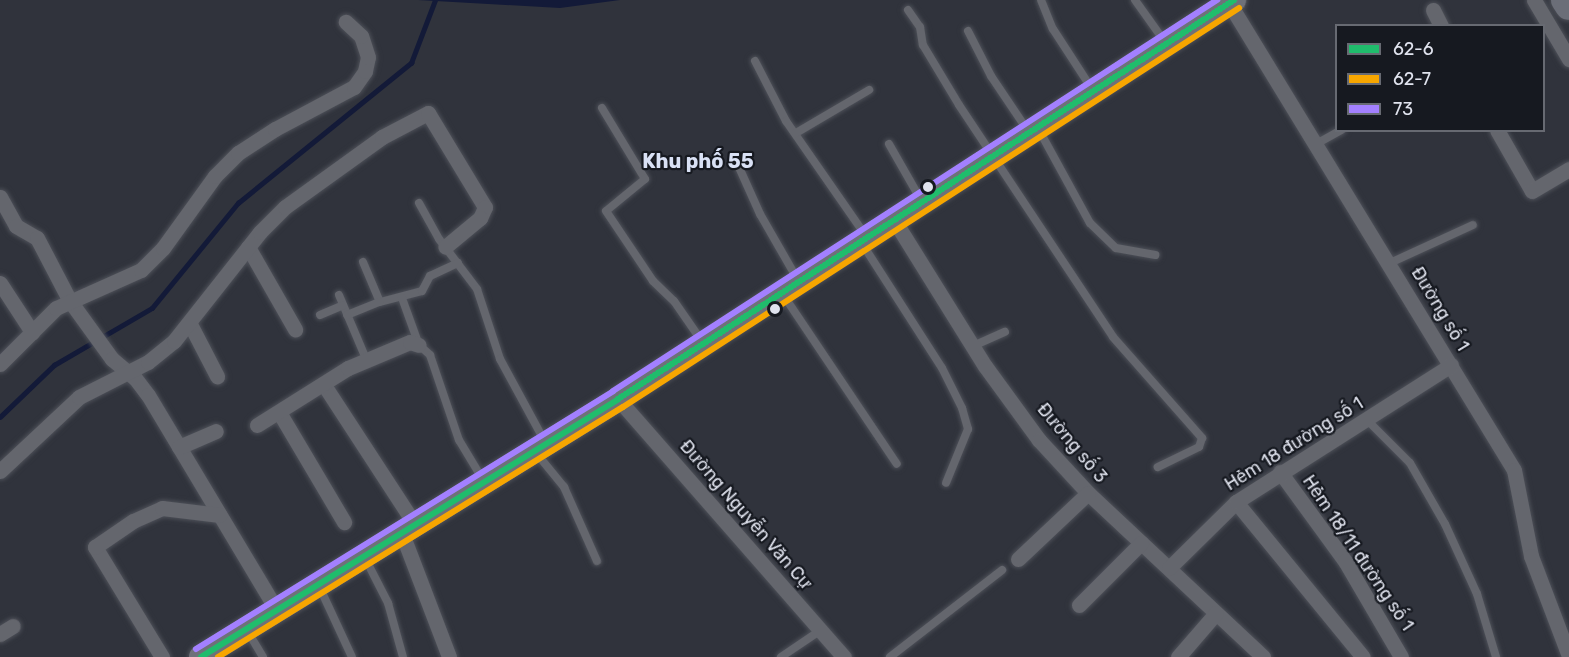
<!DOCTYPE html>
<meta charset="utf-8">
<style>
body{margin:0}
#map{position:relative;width:1569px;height:657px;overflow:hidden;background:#30333c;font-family:Rubik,sans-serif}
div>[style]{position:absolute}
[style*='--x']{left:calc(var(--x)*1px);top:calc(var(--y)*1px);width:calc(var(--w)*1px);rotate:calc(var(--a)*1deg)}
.water>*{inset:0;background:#131a38}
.stream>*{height:4.5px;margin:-2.25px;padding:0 2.25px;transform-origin:2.25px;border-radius:2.25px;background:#131a38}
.roads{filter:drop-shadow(0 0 2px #4d5058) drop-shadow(0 0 2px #4d5058)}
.lane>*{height:8px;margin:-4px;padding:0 4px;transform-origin:4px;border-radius:4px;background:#64666d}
.street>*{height:15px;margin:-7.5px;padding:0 7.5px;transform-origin:7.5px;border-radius:7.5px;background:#64666d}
.primary>*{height:24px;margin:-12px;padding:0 12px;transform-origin:12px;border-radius:12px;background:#6e7179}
.highway>*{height:28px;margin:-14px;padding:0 14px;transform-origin:14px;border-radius:14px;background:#6b6e78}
.bus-1>*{height:6px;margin:-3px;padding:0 3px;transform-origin:3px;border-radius:3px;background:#20bc6c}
.bus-2>*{height:6px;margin:-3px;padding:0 3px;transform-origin:3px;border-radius:3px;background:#f7a600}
.bus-3>*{height:6px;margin:-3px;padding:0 3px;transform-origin:3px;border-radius:3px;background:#a380ff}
.dots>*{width:16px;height:16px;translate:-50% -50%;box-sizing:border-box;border:3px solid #161920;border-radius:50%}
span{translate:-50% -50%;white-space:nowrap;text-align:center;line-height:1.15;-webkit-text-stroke:4.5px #161920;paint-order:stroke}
.street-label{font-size:18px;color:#e0e3ee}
.neighbourhood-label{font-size:20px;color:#d9e1f5;font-weight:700}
.legend{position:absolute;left:1335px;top:24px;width:210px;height:108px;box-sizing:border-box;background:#161920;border:2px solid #676a72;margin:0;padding:8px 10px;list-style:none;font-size:18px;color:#e0e3ee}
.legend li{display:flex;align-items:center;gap:12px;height:30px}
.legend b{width:30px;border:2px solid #676a72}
</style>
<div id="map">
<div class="water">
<i style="clip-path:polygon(418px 0,620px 0,560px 8px)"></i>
</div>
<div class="stream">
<i style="--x:0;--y:417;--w:75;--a:-43.9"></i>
<i style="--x:54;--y:365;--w:113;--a:-30.2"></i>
<i style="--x:152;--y:308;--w:136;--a:-50.7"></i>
<i style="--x:238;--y:203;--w:223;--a:-39"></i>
<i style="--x:411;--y:63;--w:67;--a:-69.1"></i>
</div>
<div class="roads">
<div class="lane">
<i style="--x:1041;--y:0;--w:31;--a:68"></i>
<i style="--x:1053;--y:29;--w:72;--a:57"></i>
<i style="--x:1135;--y:0;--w:52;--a:54.5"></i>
<i style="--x:908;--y:10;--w:21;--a:55"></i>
<i style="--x:920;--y:27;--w:18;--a:81"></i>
<i style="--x:923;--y:45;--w:70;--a:59"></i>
<i style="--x:959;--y:105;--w:278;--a:56.4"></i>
<i style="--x:1113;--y:337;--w:135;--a:48.6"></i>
<i style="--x:1202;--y:438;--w:9;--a:108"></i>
<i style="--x:1199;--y:447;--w:46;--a:154"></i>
<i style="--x:968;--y:31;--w:51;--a:62.9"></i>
<i style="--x:991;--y:76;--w:66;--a:56.1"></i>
<i style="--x:755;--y:61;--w:68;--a:62.7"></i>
<i style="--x:786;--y:121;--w:140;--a:55.2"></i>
<i style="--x:602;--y:108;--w:83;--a:58.8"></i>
<i style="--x:645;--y:179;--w:50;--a:140.6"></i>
<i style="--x:606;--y:211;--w:84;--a:56.1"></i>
<i style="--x:653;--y:281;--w:29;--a:44"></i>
<i style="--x:674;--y:301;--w:47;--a:55.3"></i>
<i style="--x:1039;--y:130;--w:106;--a:61.3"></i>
<i style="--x:1090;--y:223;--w:36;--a:44"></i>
<i style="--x:1116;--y:248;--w:40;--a:10"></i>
<i style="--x:796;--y:133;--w:85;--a:-30.5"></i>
<i style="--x:889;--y:144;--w:64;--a:60.3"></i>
<i style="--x:1316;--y:144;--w:29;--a:-29"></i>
<i style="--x:738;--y:165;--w:54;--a:65.8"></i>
<i style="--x:760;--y:214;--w:76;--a:60.1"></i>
<i style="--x:419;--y:203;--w:41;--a:60.9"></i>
<i style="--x:439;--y:239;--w:63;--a:52.8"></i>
<i style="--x:477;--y:289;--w:74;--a:71.8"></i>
<i style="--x:500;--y:359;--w:92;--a:61.5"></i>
<i style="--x:863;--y:245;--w:146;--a:57.3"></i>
<i style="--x:942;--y:368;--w:45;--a:63.4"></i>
<i style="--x:962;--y:408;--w:22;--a:74"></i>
<i style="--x:968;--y:429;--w:58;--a:112.2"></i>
<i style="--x:363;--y:262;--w:43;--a:67"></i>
<i style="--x:380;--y:302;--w:43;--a:-14.7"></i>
<i style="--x:422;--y:291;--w:17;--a:-62"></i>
<i style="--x:430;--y:276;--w:31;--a:-25"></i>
<i style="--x:1390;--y:263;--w:91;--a:-24.6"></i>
<i style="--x:339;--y:295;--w:69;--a:67.1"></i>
<i style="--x:784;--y:296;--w:202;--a:56.1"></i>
<i style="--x:402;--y:298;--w:50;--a:70.1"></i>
<i style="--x:419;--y:345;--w:15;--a:42"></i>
<i style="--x:430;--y:355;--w:90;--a:71.2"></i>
<i style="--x:459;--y:440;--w:47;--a:59"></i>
<i style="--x:320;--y:315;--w:25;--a:-23"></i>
<i style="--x:347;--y:315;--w:35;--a:-22"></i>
<i style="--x:973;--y:346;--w:35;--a:-24"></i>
<i style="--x:1368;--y:421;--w:59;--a:45"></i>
<i style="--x:1410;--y:463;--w:70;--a:60.2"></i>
<i style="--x:1445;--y:524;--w:77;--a:65.4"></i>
<i style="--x:1477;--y:594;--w:66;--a:73.2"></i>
<i style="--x:537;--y:454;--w:43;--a:50.7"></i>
<i style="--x:564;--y:487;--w:81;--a:66"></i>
<i style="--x:365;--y:558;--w:51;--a:62.9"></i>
<i style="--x:388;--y:603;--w:56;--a:74.5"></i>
<i style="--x:319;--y:586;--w:78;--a:65.1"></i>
<i style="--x:248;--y:632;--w:29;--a:59"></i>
<i style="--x:781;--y:657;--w:48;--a:-34"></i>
<i style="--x:890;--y:657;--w:142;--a:-37.8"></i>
</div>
<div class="street">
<i style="--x:1534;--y:0;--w:69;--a:59.3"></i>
<i style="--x:1229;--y:3;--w:547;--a:58.61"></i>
<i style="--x:1514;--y:470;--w:88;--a:78.8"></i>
<i style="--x:1531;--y:556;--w:107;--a:69.2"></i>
<i style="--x:1433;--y:10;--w:18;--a:63"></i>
<i style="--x:1497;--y:130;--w:70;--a:60.2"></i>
<i style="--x:1532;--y:191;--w:43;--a:-30.7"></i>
<i style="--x:0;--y:197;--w:33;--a:61"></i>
<i style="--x:16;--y:226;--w:24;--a:30"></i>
<i style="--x:37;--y:238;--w:71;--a:62.4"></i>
<i style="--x:70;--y:301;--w:72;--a:54.1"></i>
<i style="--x:112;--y:359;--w:30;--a:40"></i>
<i style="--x:135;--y:378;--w:21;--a:53"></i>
<i style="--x:148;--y:395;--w:249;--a:59.1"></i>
<i style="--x:894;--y:220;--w:172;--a:58.1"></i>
<i style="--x:985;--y:366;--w:92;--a:53.9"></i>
<i style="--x:1039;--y:440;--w:72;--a:47.2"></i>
<i style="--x:1088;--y:493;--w:240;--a:43.1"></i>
<i style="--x:248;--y:247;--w:95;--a:60.2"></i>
<i style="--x:0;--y:283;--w:59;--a:56.9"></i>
<i style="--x:190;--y:324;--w:59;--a:62.6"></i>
<i style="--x:0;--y:364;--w:79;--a:-45"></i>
<i style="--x:56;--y:308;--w:93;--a:-24.1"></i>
<i style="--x:141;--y:270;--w:31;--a:-45"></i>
<i style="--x:163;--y:248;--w:89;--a:-54.2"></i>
<i style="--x:215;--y:176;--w:33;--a:-45"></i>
<i style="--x:238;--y:153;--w:44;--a:-33"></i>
<i style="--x:275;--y:129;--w:89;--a:-28"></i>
<i style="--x:354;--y:87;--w:19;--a:-55"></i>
<i style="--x:365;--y:71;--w:14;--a:-78"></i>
<i style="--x:368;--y:57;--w:22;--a:-108"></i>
<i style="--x:361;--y:36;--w:21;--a:-137"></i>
<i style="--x:324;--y:385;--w:165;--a:56.9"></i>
<i style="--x:618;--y:399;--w:343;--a:48.8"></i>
<i style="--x:279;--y:412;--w:128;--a:59.4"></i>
<i style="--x:257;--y:425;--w:107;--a:-32.1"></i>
<i style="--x:348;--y:368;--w:67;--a:-22.8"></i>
<i style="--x:410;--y:342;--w:9;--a:18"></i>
<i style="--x:179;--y:447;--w:40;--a:-23.4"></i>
<i style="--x:0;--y:471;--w:108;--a:-43.1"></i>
<i style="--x:79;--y:397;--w:77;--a:-26.9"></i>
<i style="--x:148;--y:362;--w:33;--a:-39"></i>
<i style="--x:174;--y:341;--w:139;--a:-51.7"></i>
<i style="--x:260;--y:232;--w:35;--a:-45"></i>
<i style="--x:285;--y:207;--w:120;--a:-35.8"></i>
<i style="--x:382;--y:137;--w:52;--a:-27.6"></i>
<i style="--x:428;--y:113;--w:110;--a:58.8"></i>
<i style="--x:485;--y:207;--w:12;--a:114"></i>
<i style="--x:480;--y:218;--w:45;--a:140.4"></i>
<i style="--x:1280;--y:472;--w:110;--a:53.9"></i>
<i style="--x:1345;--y:561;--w:111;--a:59.7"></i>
<i style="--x:1236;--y:502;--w:200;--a:50.7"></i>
<i style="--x:401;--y:531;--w:135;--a:69.1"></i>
<i style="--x:1018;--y:559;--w:96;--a:-43.3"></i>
<i style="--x:1169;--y:568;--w:94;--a:-44.6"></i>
<i style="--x:1236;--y:502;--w:255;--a:-32.5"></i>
<i style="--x:1079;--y:605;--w:88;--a:-45"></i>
<i style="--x:0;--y:634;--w:15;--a:-32"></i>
<i style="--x:162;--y:657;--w:129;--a:-121.3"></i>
<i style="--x:95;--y:547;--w:46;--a:-34.4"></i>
<i style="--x:133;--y:521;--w:32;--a:-24"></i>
<i style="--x:162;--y:508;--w:58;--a:6.9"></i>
<i style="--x:1178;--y:657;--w:58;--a:-49.2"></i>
</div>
<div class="primary">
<i style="--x:201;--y:657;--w:490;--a:-31.7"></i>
<i style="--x:618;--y:399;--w:734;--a:-32.93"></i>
</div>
<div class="highway">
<i style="--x:1565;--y:0;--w:7;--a:56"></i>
</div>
</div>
<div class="bus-1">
<i style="--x:201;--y:657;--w:490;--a:-31.7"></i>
<i style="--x:618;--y:399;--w:734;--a:-32.93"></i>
</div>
<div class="bus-2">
<i style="--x:218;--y:657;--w:476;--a:-31.7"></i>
<i style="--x:623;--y:407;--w:734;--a:-32.93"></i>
</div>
<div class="bus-3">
<i style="--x:196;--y:649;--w:490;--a:-31.7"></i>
<i style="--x:613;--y:391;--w:720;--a:-32.92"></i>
</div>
<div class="dots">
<i style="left:928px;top:187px;background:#e0e3ee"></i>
<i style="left:775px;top:309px;background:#e0e3ee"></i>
</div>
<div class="street-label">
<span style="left:1440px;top:309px;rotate:59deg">Đường số 1</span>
<span style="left:1072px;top:443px;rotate:50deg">Đường số 3</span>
<span style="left:1294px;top:444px;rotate:-32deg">Hẻm 18 đường số 1</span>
<span style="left:746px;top:515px;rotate:49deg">Đường Nguyễn Văn Cự</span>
<span style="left:1358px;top:553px;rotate:56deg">Hẻm 18/11 đường số 1</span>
</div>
<div class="neighbourhood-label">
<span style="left:698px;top:161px">Khu phố 55</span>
</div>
<ul class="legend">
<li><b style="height:8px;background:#20bc6c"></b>62-6</li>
<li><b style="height:8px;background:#f7a600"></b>62-7</li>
<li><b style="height:8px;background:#a380ff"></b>73</li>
</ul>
</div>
